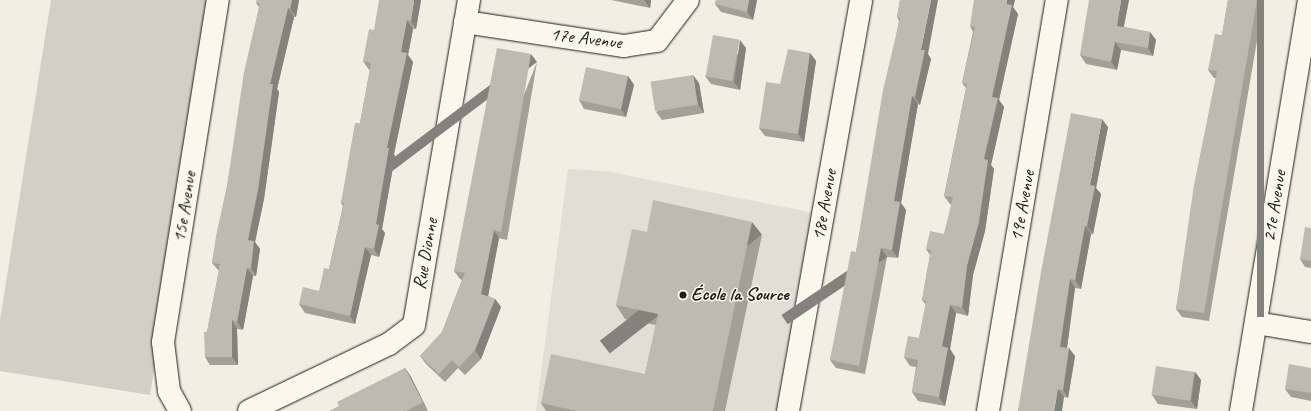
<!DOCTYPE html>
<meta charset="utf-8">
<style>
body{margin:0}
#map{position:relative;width:1311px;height:411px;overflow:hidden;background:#f2eee4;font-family:Caveat,sans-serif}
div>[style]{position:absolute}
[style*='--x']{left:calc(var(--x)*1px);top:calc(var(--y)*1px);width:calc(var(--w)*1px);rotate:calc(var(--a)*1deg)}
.built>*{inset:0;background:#e2ded5}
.green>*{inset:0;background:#d2cfc6}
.roads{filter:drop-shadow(0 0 1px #1c1c1c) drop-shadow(0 0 1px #1c1c1c)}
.minor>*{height:22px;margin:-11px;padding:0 11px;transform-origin:11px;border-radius:11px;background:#fbf7ec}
.wall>*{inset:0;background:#a3a098}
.shaded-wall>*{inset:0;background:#84827c;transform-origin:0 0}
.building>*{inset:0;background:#bdbab1;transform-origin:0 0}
.dots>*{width:11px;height:11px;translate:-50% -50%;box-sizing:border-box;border:2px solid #fbf7ec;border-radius:50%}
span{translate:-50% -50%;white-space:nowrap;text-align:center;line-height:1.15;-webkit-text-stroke:3px #fbf7ec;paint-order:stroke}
.street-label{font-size:19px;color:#1c1c1c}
.poi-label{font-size:19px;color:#1c1c1c;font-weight:700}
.left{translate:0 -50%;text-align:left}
</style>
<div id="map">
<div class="built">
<i style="clip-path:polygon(568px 169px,606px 171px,829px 216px,790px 411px,536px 411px)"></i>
</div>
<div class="green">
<i style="clip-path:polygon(51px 0,213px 0,150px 395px,0 371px,0 320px)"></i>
</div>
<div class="roads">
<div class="minor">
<i style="--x:465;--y:22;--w:161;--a:8.6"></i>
<i style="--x:624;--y:46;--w:33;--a:-9"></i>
<i style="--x:657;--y:41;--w:51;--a:-52.9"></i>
<i style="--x:1256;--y:323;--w:56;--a:9.3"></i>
<i style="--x:180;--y:411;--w:23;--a:-119"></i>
<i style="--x:169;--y:391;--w:49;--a:-97"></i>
<i style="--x:163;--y:342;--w:346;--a:-80.9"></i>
<i style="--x:249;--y:411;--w:155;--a:-25.6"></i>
<i style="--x:389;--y:344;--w:31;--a:-37"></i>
<i style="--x:414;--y:325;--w:330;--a:-80.4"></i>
<i style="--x:788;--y:411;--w:417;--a:-79.9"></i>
<i style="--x:988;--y:411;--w:417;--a:-80.5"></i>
<i style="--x:1241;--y:411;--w:417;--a:-80.6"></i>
</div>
</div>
<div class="wall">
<i style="clip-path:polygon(257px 0,299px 0,296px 17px,294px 17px,277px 89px,279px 92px,264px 199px,255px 242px,260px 249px,256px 276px,253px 276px,243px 330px,237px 329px,238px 365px,210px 365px,205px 357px,207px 332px,219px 271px,212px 263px,227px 186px,259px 7px,256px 3px)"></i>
<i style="clip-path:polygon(421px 0,416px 29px,413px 29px,408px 55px,413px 62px,394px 154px,395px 156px,382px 229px,385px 233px,379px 257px,371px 255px,355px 324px,305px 313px,299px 304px,319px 291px,329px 269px,343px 206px,341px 203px,360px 123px,370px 70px,369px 70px,363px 61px)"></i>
<i style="clip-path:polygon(611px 0,651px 0,650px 8px)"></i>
<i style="clip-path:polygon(716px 0,757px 0,753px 20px,721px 12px,715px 4px)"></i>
<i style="clip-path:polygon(900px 0,928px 54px,931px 59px,920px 105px,918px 104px,901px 203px,906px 210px,898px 258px,887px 257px,865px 374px,836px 368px,830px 360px,856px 252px,899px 21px,897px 17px)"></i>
<i style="clip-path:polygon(1015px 0,1013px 7px,1018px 14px,999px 100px,1004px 107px,991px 165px,994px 169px,985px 231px,973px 275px,968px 316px,956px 313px,950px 349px,955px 357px,945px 406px,918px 401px,912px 392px,916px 367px,910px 366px,904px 357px,919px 338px,926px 305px,922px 300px,930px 255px,926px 249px,944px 234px,952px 205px,950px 204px,944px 196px,966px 88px,962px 83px,973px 32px,970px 26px)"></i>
<i style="clip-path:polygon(1129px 0,1124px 27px,1150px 32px,1156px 40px,1153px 56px,1121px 50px,1117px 70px,1086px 64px,1080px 55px)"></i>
<i style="clip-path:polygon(1228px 0,1264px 0,1209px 321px,1182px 317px,1176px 309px,1216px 78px,1214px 78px,1208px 70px,1222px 35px)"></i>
<i style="clip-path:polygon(746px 48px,740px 90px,711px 84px,705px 76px)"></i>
<i style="clip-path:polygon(810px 53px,816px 61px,804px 142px,765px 136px,759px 128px,780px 84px)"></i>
<i style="clip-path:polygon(537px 62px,507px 240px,499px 238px,488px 296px,495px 299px,501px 307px,481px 359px,465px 375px,458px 368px,445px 382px,426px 364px,420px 356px,442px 332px,462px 280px,460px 279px,454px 271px)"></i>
<i style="clip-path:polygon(628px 76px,634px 85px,626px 117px,584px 109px,579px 100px)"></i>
<i style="clip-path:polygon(699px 83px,704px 113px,662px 120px,656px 112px)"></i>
<i style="clip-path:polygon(1108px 127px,1096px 188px,1101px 194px,1093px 234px,1091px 234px,1081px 289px,1075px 288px,1067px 348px,1075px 356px,1068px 398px,1064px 397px,1018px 411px)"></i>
<i style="clip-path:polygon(1311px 228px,1311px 268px,1305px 267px,1300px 259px)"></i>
<i style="clip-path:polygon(647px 232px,762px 235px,725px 411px,546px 411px,541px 403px,645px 374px,656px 325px,625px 319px,616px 305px)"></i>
<i style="clip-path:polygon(405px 368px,411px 377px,428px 411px,330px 411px,339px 406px)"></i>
<i style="clip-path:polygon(1311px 368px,1311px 401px,1291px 397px,1285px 389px)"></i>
<i style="clip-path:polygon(1195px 372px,1201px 380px,1197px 409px,1158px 404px,1152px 395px)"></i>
</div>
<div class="shaded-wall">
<i style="clip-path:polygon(292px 0,299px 0,296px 17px,290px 9px)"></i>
<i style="clip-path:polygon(414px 0,421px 0,416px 29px,411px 21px)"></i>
<i style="clip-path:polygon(644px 0,651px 0,650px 8px)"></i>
<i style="clip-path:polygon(749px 0,757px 0,753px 20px,747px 12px)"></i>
<i style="clip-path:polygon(931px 0,938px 0,928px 54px,931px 59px,920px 105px,915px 97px,921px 50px)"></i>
<i style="clip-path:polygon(1007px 0,1015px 0,1013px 7px,1018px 14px,999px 100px,1004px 107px,991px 165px,994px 169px,985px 231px,973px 275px,968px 316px,962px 307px,967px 266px,984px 159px,992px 97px)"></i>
<i style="clip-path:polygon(1121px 0,1129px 0,1122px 34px,1117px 26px)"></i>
<i style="left:1257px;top:0;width:7px;height:317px"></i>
<i style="clip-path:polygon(288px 8px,294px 17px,277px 89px,279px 92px,264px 199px,255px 242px,260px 249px,256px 276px,251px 268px,248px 240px,270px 84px)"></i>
<i style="clip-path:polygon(407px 20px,413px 29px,408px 55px,413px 62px,394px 154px,395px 156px,382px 229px,385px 233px,379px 257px,374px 249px,376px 224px,401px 52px)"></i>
<i style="clip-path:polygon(1150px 32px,1156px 40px,1153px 56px,1148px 48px)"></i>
<i style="clip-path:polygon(740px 40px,746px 48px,740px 90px,734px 82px)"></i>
<i style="clip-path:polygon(1115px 42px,1121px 50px,1117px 70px,1111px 62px)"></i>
<i style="clip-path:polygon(810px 53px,816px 61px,804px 142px,798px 134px)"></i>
<i style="left:531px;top:54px;width:10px;height:181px;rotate:53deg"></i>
<i style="clip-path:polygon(693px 75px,699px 83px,704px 113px,698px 105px)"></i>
<i style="clip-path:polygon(628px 76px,634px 85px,626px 117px,621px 109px)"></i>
<i style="clip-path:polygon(912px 96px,918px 104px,901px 203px,906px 210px,898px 258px,892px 250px,894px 201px)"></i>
<i style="clip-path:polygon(1102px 119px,1108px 127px,1096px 188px,1101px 194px,1093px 234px,1087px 226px,1090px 185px)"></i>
<i style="left:752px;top:222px;width:16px;height:193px;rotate:52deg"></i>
<i style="clip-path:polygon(1085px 226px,1091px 234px,1081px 289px,1075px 280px)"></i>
<i style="clip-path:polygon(494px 230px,499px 238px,487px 302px,481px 294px)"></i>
<i style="clip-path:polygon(365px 247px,371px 255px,355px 324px,350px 316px)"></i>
<i style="left:881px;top:248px;width:11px;height:120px;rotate:56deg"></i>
<i style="clip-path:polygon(247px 268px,253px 276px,243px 330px,237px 322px)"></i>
<i style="clip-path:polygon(1070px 279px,1075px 288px,1066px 355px,1060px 347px)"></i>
<i style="clip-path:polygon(495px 299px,501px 307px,481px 359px,475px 350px)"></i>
<i style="clip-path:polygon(950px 305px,956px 313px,950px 349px,955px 357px,945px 406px,939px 397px,942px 346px)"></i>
<i style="clip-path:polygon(232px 320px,237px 329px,238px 365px,232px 357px)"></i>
<i style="clip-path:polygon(1069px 348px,1075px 356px,1068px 398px,1063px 390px)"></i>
<i style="clip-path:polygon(405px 368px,411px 377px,428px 411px,423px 402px)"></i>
<i style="clip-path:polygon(1195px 372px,1201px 380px,1197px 409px,1191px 401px)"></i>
<i style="clip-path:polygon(1058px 389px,1064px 397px,1062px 411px,1054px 411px)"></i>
</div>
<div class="building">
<i style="clip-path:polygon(257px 0,292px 0,290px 9px,288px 8px,270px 84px,273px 84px,258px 190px,248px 240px,254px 241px,251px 268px,247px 268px,237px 322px,232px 320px,232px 357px,205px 357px,204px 332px,207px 332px,220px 264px,212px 263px,216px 236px,227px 186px,244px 72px,260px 3px,256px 3px)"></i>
<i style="clip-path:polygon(379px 0,414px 0,411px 21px,407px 20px,401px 52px,407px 53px,387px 148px,389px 148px,376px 224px,379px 225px,374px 249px,365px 247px,350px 316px,299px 304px,303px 287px,319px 291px,324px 268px,329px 269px,344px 203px,341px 203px,355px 123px,360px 123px,371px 63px,363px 61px,369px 29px,374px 30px)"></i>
<i style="clip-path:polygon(716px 0,749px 0,747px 12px,715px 4px)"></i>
<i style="clip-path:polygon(900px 0,931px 0,921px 50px,925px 50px,915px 97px,912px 96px,894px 201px,900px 202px,892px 250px,881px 248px,859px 366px,830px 360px,851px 251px,856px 252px,883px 90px,900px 18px,897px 17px)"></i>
<i style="clip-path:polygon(974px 0,1007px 0,1006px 4px,1012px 5px,992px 97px,998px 98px,984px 159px,988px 160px,979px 222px,967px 266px,962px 307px,950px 305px,942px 346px,948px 348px,939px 397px,912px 392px,918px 360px,904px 357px,908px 336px,919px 338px,926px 301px,922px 300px,931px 250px,926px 249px,930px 231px,944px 234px,953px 197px,944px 196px,967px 84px,962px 83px,975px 27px,970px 26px)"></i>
<i style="clip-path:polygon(1089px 0,1121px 0,1117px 26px,1150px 32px,1148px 48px,1115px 42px,1111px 62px,1080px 55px)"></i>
<i style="clip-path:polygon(1228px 0,1257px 0,1204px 313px,1176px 309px,1194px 185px,1217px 71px,1208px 70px,1215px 34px,1222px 35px)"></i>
<i style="left:713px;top:35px;width:27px;height:42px;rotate:10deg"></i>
<i style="clip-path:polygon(497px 48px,531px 54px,501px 232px,494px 230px,481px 294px,495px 299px,475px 350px,459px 367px,452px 360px,439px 374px,420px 356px,442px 332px,465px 273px,454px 271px)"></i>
<i style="clip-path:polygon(788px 49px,810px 53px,798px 134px,759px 128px,766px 82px,780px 84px)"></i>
<i style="left:586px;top:67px;width:43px;height:34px;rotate:12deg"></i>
<i style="left:693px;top:75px;width:30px;height:43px;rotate:81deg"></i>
<i style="clip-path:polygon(1071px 113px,1102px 119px,1090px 185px,1095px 186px,1087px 226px,1085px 226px,1075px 280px,1070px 279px,1060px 347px,1069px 348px,1063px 390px,1058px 389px,1054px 411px,1018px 411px,1041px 272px)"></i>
<i style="clip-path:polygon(653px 200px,752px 222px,713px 411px,577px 411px,541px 403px,551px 354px,645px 374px,658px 314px,616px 305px,632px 229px,647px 232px)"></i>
<i style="clip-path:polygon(1305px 227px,1311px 228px,1311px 261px,1300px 259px)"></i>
<i style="clip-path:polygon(1289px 364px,1311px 368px,1311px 393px,1285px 389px)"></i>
<i style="left:1156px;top:366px;width:39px;height:29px;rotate:9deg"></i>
<i style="clip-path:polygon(405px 368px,423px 402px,406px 411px,330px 411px,339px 406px,337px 402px)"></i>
</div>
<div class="dots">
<i style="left:683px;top:295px;background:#1c1c1c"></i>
</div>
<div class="street-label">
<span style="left:586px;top:39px;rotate:7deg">17e Avenue</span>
<span style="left:825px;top:205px;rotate:-80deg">18e Avenue</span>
<span style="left:1023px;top:206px;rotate:-80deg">19e Avenue</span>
<span style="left:1275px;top:206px;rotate:-81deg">21e Avenue</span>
<span style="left:185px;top:207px;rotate:-81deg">15e Avenue</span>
<span style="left:426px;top:254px;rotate:-80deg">Rue Dionne</span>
</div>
<div class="poi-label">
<span class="left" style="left:691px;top:295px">École la Source</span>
</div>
</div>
